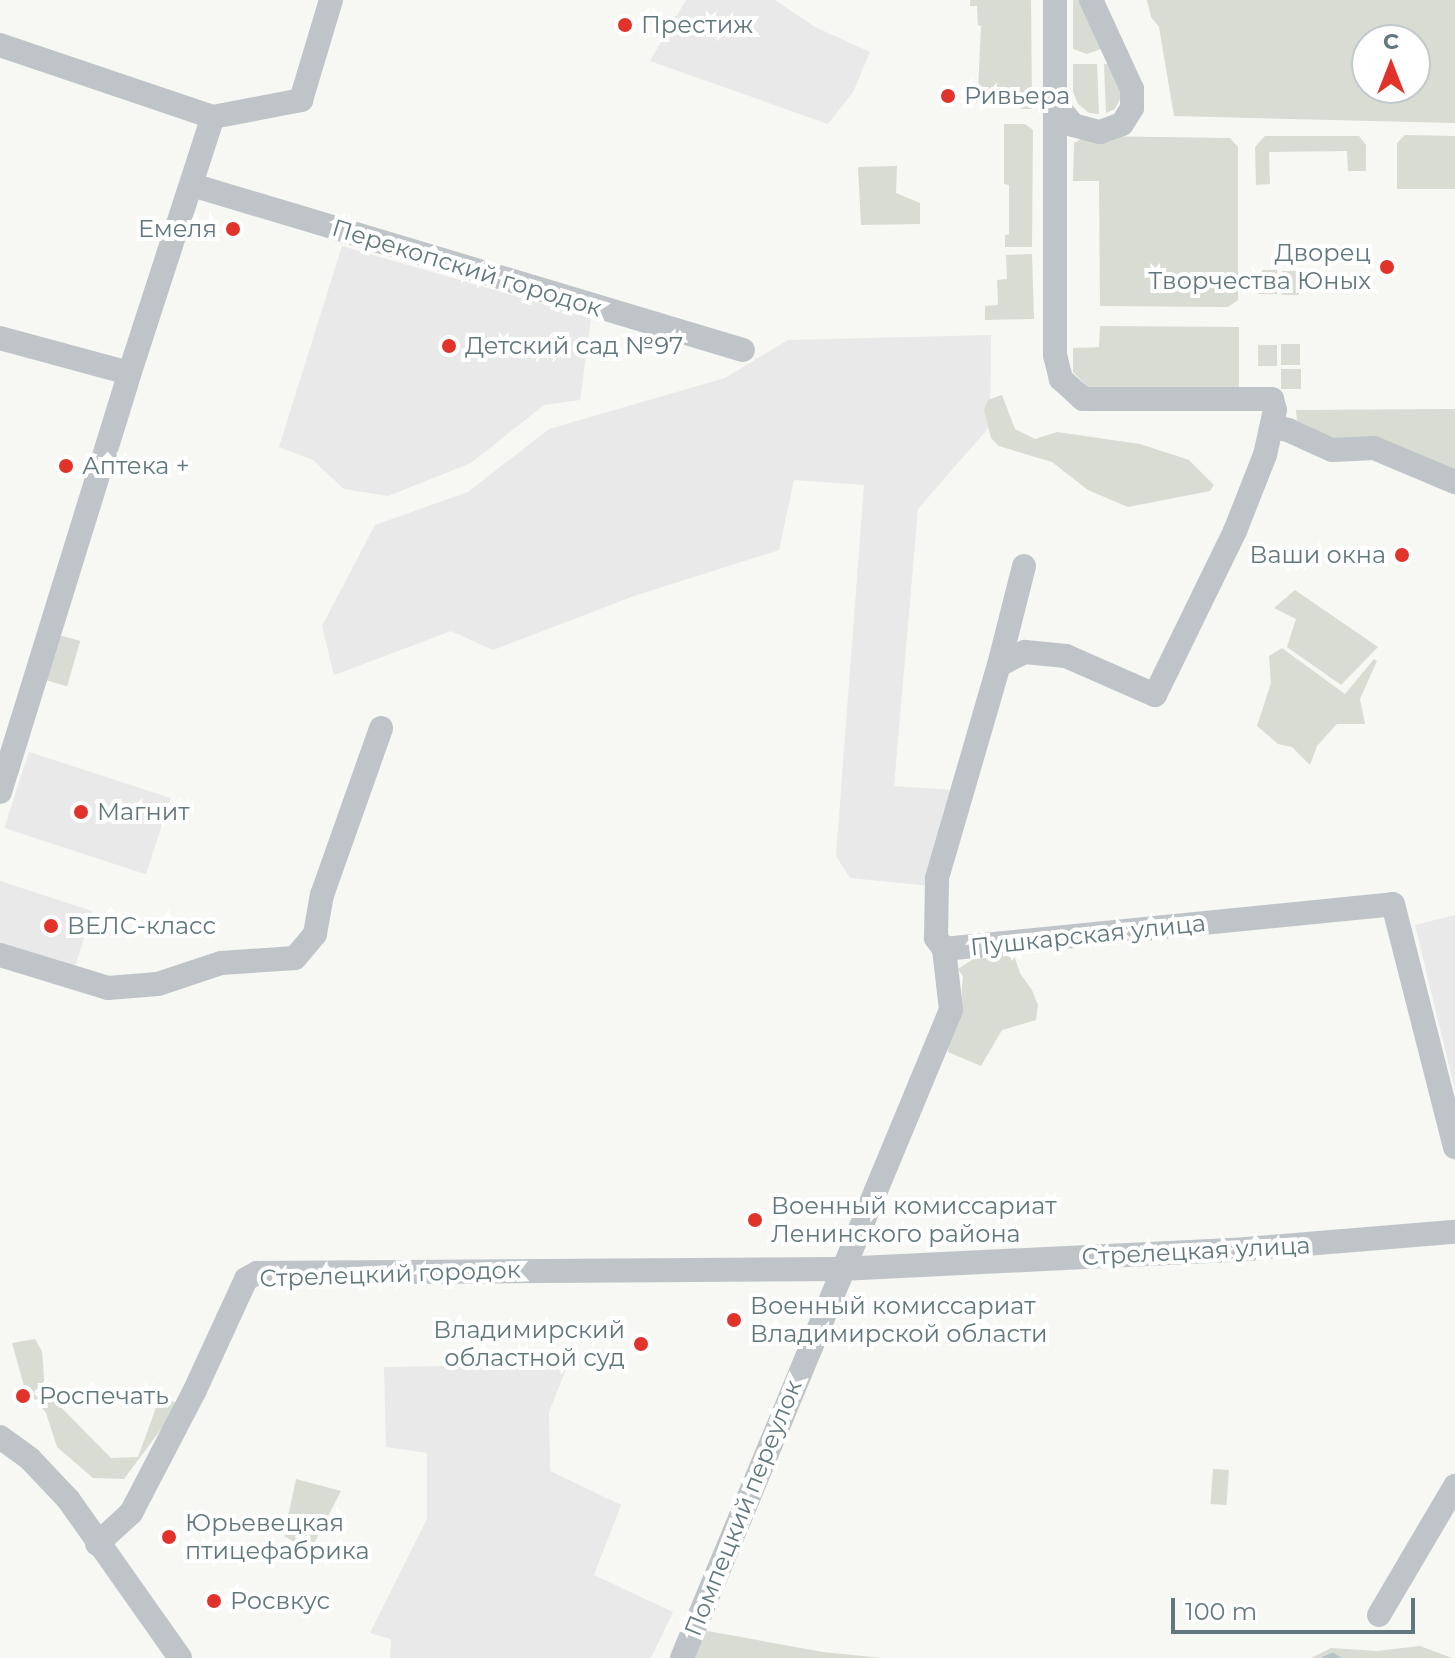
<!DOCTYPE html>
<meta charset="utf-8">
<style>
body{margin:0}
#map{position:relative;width:1455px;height:1658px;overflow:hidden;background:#f7f7f4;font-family:Montserrat,sans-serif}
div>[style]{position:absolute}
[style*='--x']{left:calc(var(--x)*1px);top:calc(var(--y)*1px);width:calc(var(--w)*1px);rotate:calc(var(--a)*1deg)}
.built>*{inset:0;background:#e8e9e8;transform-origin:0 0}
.green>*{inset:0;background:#d8dcd3;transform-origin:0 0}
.stream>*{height:5px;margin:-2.5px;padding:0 2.5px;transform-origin:2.5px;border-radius:2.5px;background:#b5c5c6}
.minor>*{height:24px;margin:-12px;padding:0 12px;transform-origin:12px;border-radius:12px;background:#bec4c7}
.dots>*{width:22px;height:22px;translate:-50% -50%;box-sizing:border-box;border:4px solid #fff;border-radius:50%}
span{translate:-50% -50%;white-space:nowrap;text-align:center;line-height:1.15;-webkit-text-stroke:8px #fff;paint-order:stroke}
.poi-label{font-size:24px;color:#62787f}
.left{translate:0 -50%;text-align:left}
.right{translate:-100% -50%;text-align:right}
.street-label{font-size:24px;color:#62787f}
.north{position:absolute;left:1351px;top:24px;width:80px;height:80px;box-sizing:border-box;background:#fff;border:2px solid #c0c9cc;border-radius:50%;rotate:0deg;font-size:22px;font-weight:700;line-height:32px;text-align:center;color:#62787f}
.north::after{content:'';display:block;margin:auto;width:28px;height:36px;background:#e2332a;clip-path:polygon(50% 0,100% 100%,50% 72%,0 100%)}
.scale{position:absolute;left:1171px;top:1598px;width:244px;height:36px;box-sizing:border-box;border:4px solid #62787f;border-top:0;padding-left:10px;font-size:24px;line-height:28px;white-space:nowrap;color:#62787f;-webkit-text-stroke:6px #fff;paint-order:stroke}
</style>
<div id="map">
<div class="built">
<i style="clip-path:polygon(686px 0,775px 0,815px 27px,870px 52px,853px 92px,828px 124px,650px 61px)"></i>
<i style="clip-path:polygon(342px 246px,591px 318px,580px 400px,544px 405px,471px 463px,388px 496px,344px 489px,313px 460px,279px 447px)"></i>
<i style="clip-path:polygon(991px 335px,990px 426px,918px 509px,894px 786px,954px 790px,932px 886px,850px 878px,836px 856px,864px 485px,794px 480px,779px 550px,634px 596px,493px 650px,451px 631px,334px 675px,322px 626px,375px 525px,468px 492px,549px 429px,725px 378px,788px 340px)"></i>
<i style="left:29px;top:752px;width:149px;height:80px;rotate:18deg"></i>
<i style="clip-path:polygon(0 881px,92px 911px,76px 964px,43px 979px,0 965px)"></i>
<i style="clip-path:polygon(1455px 915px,1455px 1090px,1415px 925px)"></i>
<i style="clip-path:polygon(568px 1364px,549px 1412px,550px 1471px,621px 1505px,594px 1575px,673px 1612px,651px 1658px,390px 1658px,391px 1639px,370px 1633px,427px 1519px,427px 1453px,386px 1447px,384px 1367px)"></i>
</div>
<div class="green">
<i style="clip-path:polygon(970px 0,1031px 0,1032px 109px,1020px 109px,1019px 91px,978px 91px,981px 26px,978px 25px,977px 6px,970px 6px)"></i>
<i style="clip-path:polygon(1073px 0,1079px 0,1101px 49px,1087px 54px,1073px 49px)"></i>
<i style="clip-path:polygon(evenodd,1147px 0,1455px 0,1455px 123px,1174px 116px,1159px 27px,1151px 17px,1147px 0,1415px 40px,1415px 88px,1367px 88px,1367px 40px,1415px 40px)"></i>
<i style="clip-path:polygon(1073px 64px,1097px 64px,1099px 114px,1089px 113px,1078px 104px,1073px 92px)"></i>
<i style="clip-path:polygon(1104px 64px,1110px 64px,1122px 95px,1115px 109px,1106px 113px)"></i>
<i style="clip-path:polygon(1004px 124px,1025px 124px,1033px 130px,1032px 247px,1005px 247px,1005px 235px,1009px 234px,1009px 185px,1004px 184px)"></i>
<i style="clip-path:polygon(1405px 135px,1455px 136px,1455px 189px,1397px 189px,1397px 143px)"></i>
<i style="clip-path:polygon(1086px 136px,1230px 138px,1238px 147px,1238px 300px,1228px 307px,1100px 306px,1099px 181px,1073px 181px,1074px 143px)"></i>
<i style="clip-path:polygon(1265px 136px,1359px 136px,1366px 145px,1366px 171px,1348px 171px,1347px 151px,1269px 152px,1270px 184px,1256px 185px,1255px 147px)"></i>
<i style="clip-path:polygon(897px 166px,896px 193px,920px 203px,920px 224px,861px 225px,858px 167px)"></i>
<i style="clip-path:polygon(1032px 254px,1034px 319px,985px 320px,985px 306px,998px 305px,997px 280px,1007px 279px,1006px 255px)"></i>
<i style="left:1259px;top:270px;width:18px;height:24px"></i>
<i style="left:1282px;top:271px;width:17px;height:24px"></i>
<i style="clip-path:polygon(1100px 326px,1239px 327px,1239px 391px,1092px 392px,1073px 372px,1073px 348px,1099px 347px)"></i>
<i style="left:1300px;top:344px;width:21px;height:19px;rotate:90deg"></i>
<i style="left:1258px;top:345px;width:19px;height:21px"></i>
<i style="left:1281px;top:369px;width:20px;height:20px"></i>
<i style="clip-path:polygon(1002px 395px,1015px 429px,1035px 439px,1057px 432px,1140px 444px,1189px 460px,1214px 485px,1210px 491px,1128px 507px,1088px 490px,1052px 462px,999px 446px,991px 438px,984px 410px,988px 400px)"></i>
<i style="clip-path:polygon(1455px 409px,1455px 472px,1338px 440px,1297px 421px,1296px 410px)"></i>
<i style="clip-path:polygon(1295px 590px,1378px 647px,1341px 685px,1287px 647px,1296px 619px,1274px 608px)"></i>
<i style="left:59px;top:635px;width:22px;height:47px;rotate:16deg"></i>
<i style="clip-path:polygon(1282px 648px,1345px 694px,1374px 659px,1377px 661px,1360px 699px,1365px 724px,1337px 724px,1317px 746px,1310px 765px,1292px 747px,1278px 744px,1257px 726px,1271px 683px,1269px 656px)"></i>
<i style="clip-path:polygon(1008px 951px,1015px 958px,1020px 973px,1032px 990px,1038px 1005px,1036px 1020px,1002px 1030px,981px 1066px,948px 1052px,950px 1027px,960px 1012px,963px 976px,958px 969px,978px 956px)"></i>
<i style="clip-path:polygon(35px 1339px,42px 1351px,45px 1391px,111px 1458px,138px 1457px,161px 1394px,179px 1405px,124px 1479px,93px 1478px,57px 1447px,46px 1413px,24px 1386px,12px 1343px)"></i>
<i style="left:1213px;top:1469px;width:16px;height:35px;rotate:4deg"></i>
<i style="clip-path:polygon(296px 1479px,341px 1491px,310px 1551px,284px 1536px)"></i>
<i style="clip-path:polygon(702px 1630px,823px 1652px,882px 1658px,692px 1658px)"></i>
<i style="clip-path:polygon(1420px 1646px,1452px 1658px,1311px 1658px,1331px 1648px,1377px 1651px)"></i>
</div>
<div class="stream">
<i style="--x:1324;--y:1658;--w:9;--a:-21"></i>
<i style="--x:1332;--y:1655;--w:7;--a:27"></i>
</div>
<div class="minor">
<i style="--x:0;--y:45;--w:225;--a:18.7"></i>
<i style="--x:213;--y:117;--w:90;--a:-10.9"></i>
<i style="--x:301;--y:100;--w:104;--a:-73.3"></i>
<i style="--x:1056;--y:104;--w:27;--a:51"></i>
<i style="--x:1073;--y:125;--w:28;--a:15"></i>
<i style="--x:1100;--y:132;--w:23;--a:-20"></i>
<i style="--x:1122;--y:124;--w:19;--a:-58"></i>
<i style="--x:1132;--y:108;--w:19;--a:-90"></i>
<i style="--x:1132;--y:89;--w:98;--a:-114.7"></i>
<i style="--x:192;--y:185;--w:575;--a:16.67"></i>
<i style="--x:0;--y:338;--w:134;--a:15.2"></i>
<i style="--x:1273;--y:427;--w:15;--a:11"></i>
<i style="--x:1288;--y:430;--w:48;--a:24.4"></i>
<i style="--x:1332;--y:450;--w:42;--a:-2.7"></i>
<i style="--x:1374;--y:448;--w:88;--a:22.8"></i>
<i style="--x:999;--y:665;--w:102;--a:-75.8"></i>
<i style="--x:0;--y:792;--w:427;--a:-72.8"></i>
<i style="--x:126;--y:384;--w:281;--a:-72"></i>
<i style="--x:944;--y:949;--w:14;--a:-126"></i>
<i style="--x:936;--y:938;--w:60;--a:-89"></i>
<i style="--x:937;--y:878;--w:222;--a:-73.8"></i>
<i style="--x:999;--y:665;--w:29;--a:-27"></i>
<i style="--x:1025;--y:652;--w:41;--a:5.6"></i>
<i style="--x:1066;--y:656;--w:97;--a:23.7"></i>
<i style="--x:1155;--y:695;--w:182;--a:-64"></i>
<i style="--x:1235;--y:531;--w:82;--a:-68.5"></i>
<i style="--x:1265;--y:455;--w:46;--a:-77.5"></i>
<i style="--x:1275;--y:410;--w:11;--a:-105"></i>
<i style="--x:1272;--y:399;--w:189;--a:180"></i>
<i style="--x:1083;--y:399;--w:30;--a:-138"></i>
<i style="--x:1061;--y:379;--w:25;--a:-104"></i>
<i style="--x:1055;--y:355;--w:355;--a:-90"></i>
<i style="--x:944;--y:949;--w:451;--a:-5.7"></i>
<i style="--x:1393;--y:904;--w:251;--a:75.7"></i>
<i style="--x:0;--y:955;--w:113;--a:17"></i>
<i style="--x:108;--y:988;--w:50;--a:-4.6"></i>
<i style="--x:158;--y:984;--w:66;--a:-18.4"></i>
<i style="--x:221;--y:963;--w:74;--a:-3.9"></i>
<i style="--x:295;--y:958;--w:31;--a:-50"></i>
<i style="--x:315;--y:934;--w:40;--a:-80"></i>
<i style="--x:322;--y:895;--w:177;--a:-70.5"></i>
<i style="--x:0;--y:1437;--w:37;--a:36"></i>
<i style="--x:30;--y:1459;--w:55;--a:46.5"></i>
<i style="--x:68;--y:1499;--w:194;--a:54.8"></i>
<i style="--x:97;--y:1544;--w:46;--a:-42.4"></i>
<i style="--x:131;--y:1513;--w:139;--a:-62.5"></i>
<i style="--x:195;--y:1390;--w:122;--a:-65.3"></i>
<i style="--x:246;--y:1279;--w:13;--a:-29"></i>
<i style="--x:257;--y:1273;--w:583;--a:-0.39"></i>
<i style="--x:840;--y:1269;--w:406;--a:-2.8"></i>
<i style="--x:1246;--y:1249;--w:210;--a:-4.7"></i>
<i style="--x:1379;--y:1615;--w:150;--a:-59.5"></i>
<i style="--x:682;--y:1658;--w:702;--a:-67.46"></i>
<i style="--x:951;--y:1010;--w:61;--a:-96.5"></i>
</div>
<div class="dots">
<i style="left:625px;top:25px;background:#e2332a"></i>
<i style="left:948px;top:96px;background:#e2332a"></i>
<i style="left:233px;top:229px;background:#e2332a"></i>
<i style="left:1387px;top:267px;background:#e2332a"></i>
<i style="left:449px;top:346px;background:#e2332a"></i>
<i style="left:66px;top:466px;background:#e2332a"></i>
<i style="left:1402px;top:555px;background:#e2332a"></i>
<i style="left:81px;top:812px;background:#e2332a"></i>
<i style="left:51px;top:926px;background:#e2332a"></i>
<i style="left:755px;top:1220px;background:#e2332a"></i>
<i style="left:734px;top:1320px;background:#e2332a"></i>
<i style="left:641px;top:1344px;background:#e2332a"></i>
<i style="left:23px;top:1396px;background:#e2332a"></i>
<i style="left:169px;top:1537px;background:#e2332a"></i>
<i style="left:214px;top:1601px;background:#e2332a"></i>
</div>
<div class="poi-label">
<span class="left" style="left:641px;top:25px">Престиж</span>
<span class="left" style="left:964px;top:96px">Ривьера</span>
<span class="right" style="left:217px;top:229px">Емеля</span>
<span class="right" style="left:1371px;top:267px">Дворец<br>Творчества Юных</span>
<span class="left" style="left:465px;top:346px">Детский сад №97</span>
<span class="left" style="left:82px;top:466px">Аптека +</span>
<span class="right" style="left:1386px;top:555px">Ваши окна</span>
<span class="left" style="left:97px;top:812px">Магнит</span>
<span class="left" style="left:67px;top:926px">ВЕЛС-класс</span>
<span class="left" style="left:771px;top:1220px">Военный комиссариат<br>Ленинского района</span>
<span class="left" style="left:750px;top:1320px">Военный комиссариат<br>Владимирской области</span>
<span class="right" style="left:625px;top:1344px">Владимирский<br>областной суд</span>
<span class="left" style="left:39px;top:1396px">Роспечать</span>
<span class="left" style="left:185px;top:1537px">Юрьевецкая<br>птицефабрика</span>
<span class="left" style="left:230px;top:1601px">Росвкус</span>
</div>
<div class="street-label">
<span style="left:467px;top:268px;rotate:17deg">Перекопский городок</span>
<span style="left:1088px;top:935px;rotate:-6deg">Пушкарская улица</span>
<span style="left:1196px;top:1251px;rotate:-3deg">Стрелецкая улица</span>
<span style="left:390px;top:1274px;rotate:-2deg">Стрелецкий городок</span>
<span style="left:743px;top:1508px;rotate:-68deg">Помпецкий переулок</span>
</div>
<div class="north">С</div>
<div class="scale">100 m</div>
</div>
